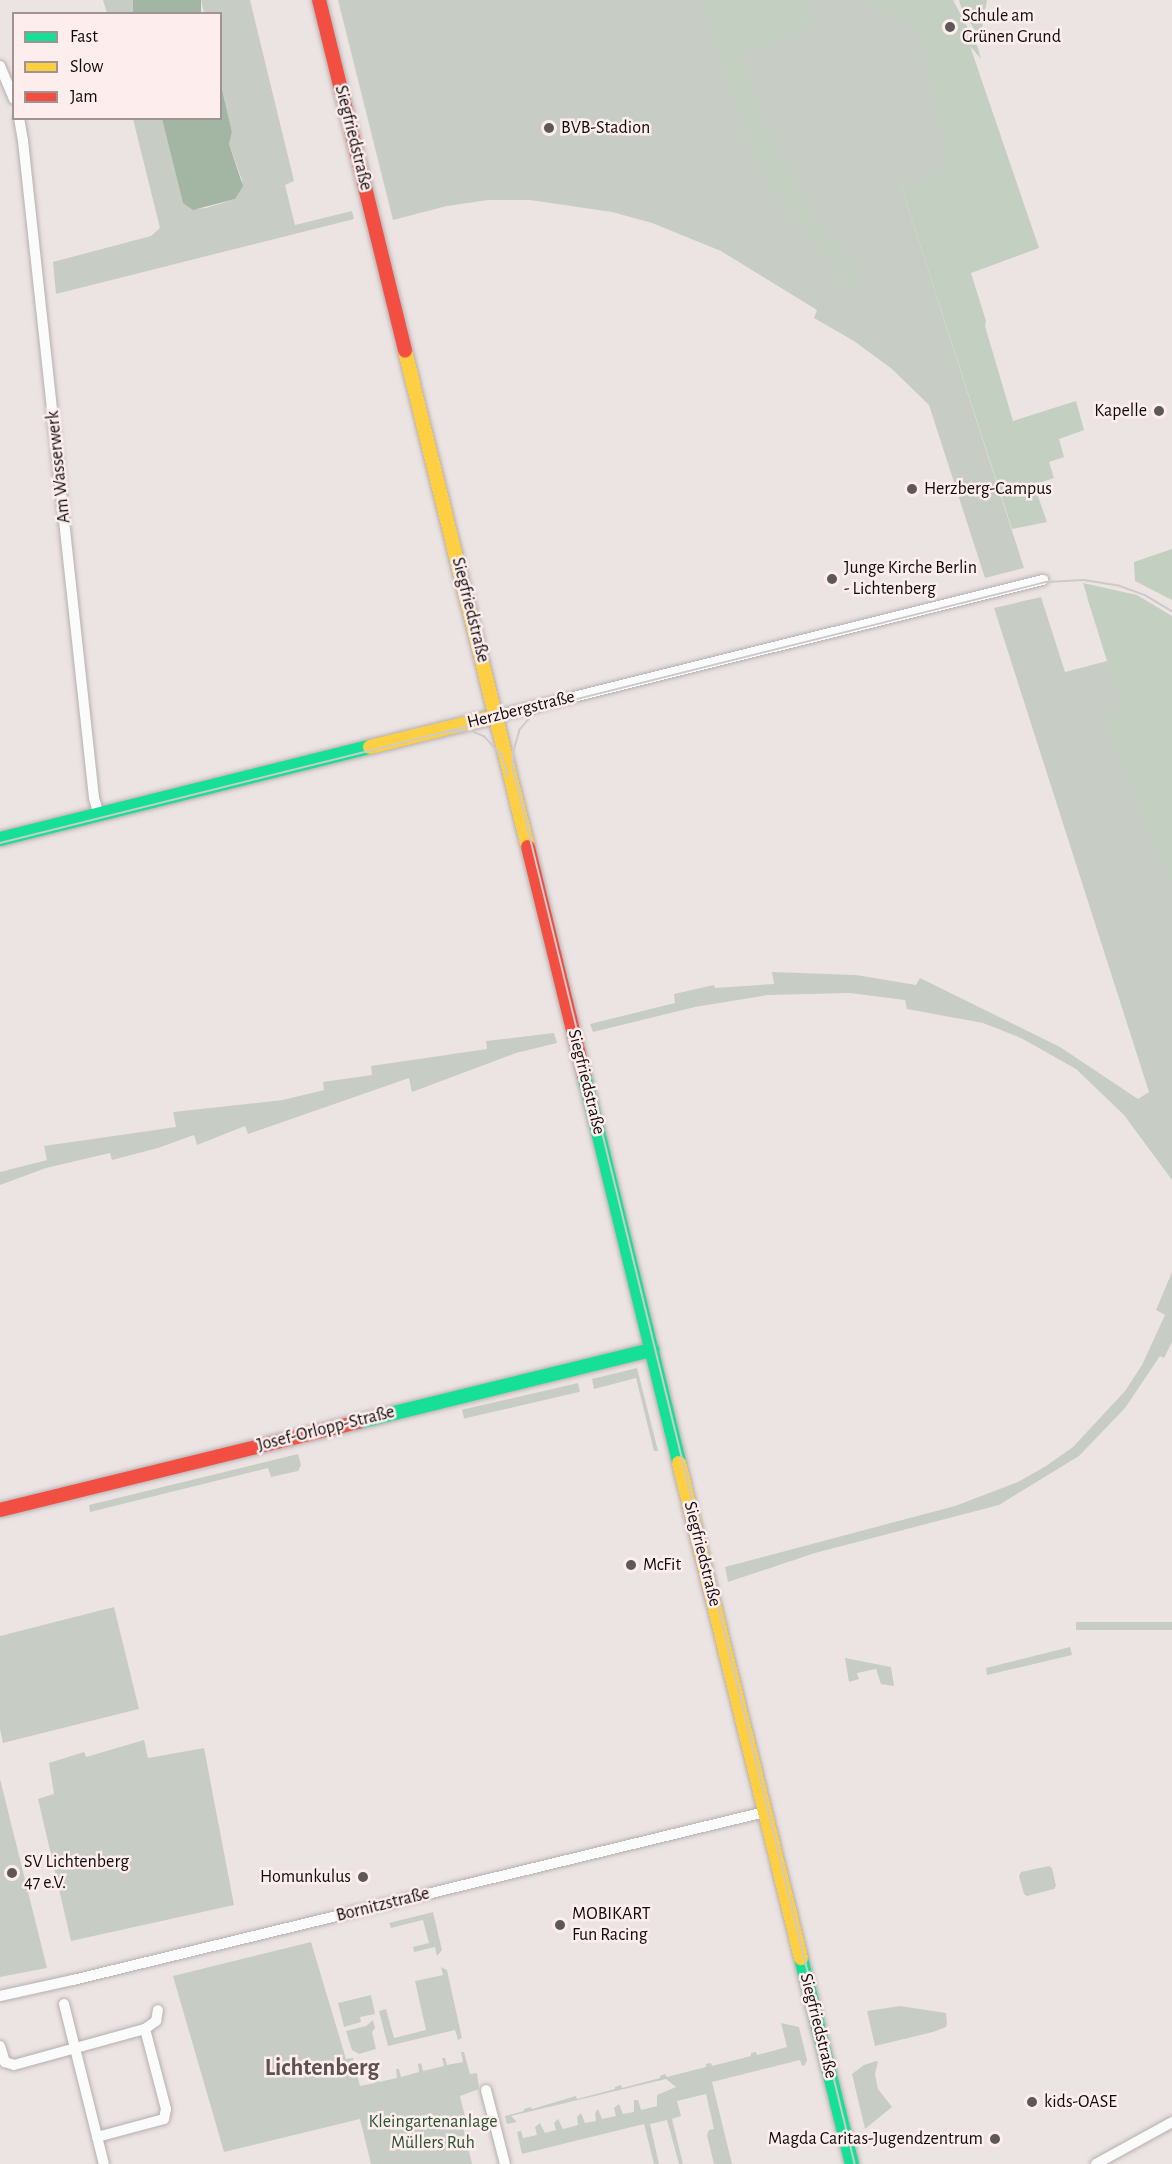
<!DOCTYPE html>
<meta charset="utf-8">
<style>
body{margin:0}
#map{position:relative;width:1172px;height:2164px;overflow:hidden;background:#ece4e3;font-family:"Alegreya Sans",sans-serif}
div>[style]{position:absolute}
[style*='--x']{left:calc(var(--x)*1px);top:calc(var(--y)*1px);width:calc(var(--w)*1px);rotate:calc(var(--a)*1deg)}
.green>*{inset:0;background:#c7cdc4;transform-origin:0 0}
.forest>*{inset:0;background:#c3cfc0}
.water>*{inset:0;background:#a3b5a3;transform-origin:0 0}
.roads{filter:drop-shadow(0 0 2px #b5afaf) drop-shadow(0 0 2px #b5afaf)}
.street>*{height:10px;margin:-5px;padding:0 5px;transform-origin:5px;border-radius:5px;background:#fcfbfb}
.fast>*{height:14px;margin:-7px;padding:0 7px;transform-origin:7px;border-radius:7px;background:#16e098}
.slow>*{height:14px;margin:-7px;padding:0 7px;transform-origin:7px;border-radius:7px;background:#ffcf43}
.jam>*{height:14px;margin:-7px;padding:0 7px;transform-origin:7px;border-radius:7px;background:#f24e42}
.tram>*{height:1.5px;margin:-0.75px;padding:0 0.75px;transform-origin:0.75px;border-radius:0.75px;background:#cdcaca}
.dots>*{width:16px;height:16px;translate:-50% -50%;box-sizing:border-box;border:3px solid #fdeded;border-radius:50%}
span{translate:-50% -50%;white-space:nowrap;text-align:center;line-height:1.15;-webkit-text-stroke:5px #fdeded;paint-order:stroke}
.poi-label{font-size:18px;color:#110c0c}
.left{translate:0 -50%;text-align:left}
.right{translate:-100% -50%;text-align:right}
.street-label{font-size:18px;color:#110c0c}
.park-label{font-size:18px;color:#285531}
.district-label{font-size:24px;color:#5e5151;font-weight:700}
.legend{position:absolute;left:12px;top:12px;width:210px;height:108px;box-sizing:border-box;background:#fdeded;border:2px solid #9f9393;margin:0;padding:8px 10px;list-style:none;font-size:18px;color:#110c0c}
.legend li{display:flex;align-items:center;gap:12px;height:30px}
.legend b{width:30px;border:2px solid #9f9393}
</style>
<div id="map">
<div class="green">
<i style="clip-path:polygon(103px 0,133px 0,136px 13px,107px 13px)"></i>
<i style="clip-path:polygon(201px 0,250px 0,294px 181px,285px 185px,295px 225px,352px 211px,354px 219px,56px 294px,53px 262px,151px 236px,160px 228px,133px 119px,162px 119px,183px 202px,195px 209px,206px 208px,235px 199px,242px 180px,229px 144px,232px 132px,221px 85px,220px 14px,204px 13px)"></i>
<i style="clip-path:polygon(338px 0,914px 0,951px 170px,901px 186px,1024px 568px,985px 578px,929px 405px,892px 369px,854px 341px,814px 318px,817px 310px,721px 251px,652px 223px,612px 212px,530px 200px,488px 200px,447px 206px,393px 220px)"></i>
<i style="clip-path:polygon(1041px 597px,1065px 672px,1107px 661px,1087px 597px,1172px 634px,1172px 1180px,1124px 1115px,1076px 1069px,1021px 1038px,983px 1023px,907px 1009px,905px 1000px,850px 993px,768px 995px,695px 1007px,593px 1032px,590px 1024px,675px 1003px,674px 994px,714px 985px,715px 988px,774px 984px,772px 972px,856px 975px,916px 985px,920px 978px,1060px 1047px,1138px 1099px,1149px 1092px,994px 608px)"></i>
<i style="clip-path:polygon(554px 1033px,557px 1043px,516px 1053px,412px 1092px,409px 1078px,248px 1134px,245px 1126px,197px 1145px,194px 1135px,158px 1148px,112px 1160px,110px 1153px,46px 1168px,0 1185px,0 1172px,47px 1160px,44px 1146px,176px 1127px,173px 1112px,283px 1100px,324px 1090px,323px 1082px,372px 1075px,371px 1066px,487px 1049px,486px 1041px)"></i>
<i style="clip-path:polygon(1172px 1272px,1172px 1342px,1164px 1358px,1160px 1356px,1125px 1408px,1079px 1456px,999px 1505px,815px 1553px,728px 1582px,725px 1567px,955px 1506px,1018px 1482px,1046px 1466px,1073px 1447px,1125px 1391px,1142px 1365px,1165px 1315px,1156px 1310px)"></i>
<i style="clip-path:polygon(637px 1368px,658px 1451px,654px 1451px,636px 1378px,594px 1389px,592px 1379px)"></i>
<i style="left:578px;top:1383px;width:9px;height:119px;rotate:77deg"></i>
<i style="clip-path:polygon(298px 1454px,301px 1465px,298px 1471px,271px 1477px,268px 1468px,90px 1512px,89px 1505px)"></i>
<i style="clip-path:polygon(114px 1607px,139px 1709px,3px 1743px,0 1729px,0 1636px)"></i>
<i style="left:1172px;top:1622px;width:8px;height:96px;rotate:90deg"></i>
<i style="clip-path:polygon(1070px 1647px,1072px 1655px,987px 1675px,986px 1668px)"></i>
<i style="clip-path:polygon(845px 1658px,891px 1667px,894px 1686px,881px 1684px,876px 1669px,857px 1673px,859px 1679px,849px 1682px)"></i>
<i style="clip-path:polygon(144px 1740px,148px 1758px,204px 1748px,234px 1905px,71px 1941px,38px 1799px,54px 1794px,49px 1763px,84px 1752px,86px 1757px)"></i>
<i style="clip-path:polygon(0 1779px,47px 1968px,0 1977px)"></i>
<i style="clip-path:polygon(1049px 1866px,1052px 1868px,1056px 1886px,1054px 1889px,1027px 1896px,1024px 1894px,1019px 1876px,1021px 1872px)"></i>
<i style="clip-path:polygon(433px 1912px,442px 1950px,437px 1956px,435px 1947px,414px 1952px,413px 1947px,429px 1943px,423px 1920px,391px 1928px,389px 1923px)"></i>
<i style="clip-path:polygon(311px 1942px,346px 2059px,353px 2058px,360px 2086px,375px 2083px,373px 2075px,377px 2074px,379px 2082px,397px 2078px,396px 2069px,399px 2069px,401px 2077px,419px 2072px,418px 2064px,421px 2063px,423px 2071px,444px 2066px,442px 2058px,445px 2058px,447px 2065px,463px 2062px,461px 2052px,464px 2052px,470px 2074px,477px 2073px,479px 2089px,460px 2096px,467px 2125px,463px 2126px,472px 2164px,371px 2164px,360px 2119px,224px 2152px,173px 1976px)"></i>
<i style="clip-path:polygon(441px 1967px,447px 1970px,462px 2038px,458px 2040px,455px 2030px,388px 2046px,379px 2011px,386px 2009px,394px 2038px,426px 2030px,415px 1981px,443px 1975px)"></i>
<i style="clip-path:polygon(371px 1995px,375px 2014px,360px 2017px,361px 2022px,344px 2027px,338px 2003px)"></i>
<i style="clip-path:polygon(900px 2006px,946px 2013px,947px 2023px,946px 2027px,933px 2032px,875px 2046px,867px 2011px)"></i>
<i style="clip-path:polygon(373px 2020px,375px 2028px,372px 2032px,376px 2049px,359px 2054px,352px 2050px,346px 2031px,366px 2026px)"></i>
<i style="clip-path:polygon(781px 2023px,799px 2027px,807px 2060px,805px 2065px,802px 2066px,800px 2060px,712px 2082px,732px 2164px,714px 2164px,707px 2135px,709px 2130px,714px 2129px,706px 2094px,677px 2101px,681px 2116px,672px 2119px,683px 2164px,679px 2164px,667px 2120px,650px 2124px,659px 2164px,654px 2164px,644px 2124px,522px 2154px,517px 2132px,521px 2131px,523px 2138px,537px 2135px,535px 2127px,540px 2123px,545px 2133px,556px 2130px,554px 2123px,558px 2119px,563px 2129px,578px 2125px,577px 2117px,581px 2113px,585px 2123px,596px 2121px,595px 2113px,598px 2109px,602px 2119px,616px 2116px,614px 2108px,619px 2104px,623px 2114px,634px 2112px,634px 2100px,638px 2100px,641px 2110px,657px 2106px,657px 2095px,676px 2087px,666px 2079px,511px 2116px,517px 2122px,507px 2124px,505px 2116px,524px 2111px,524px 2109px,531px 2107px,532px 2109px,576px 2096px,577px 2099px,615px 2089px,615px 2087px,621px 2085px,622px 2088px,660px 2078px,660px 2076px,665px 2074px,667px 2077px,706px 2067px,706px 2064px,711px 2063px,712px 2066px,751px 2056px,751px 2053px,756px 2052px,757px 2055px,787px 2047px)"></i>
<i style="clip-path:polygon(876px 2061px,878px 2062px,875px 2074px,878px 2089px,892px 2107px,865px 2129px,852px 2074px,864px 2065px)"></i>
</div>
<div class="forest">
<i style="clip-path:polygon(702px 0,804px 0,813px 24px,742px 56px,759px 108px,799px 193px,868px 289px,860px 297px,769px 180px,739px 113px)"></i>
<i style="clip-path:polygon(859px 0,953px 0,977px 45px,981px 59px,970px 46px,1039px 248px,971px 273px,986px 321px,985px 326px,1013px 421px,1076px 401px,1084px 430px,1059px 439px,1064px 457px,1049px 462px,1054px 478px,1034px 485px,1047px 522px,1012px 529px,901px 186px,950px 170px,919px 24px,891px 17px,886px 8px)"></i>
<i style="clip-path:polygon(959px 0,987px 0,980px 39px,961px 7px)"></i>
<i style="clip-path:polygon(1172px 549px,1172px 600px,1135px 581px,1134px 562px)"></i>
<i style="clip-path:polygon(1083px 583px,1137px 595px,1172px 616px,1172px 883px,1106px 724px,1109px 716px,1122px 706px)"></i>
</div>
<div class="water">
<i style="left:133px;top:0;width:68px;height:13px"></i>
<i style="clip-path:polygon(221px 85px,232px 132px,229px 144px,243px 186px,235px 199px,193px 210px,183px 203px,162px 119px,220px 118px)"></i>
</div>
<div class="roads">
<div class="street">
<i style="--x:0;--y:66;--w:36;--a:67"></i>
<i style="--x:19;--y:118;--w:23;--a:80"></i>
<i style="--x:23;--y:141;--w:661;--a:83.83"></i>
<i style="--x:94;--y:798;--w:18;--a:74"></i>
<i style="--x:497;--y:716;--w:563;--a:-13.99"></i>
<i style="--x:0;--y:1996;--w:75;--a:-12.4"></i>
<i style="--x:73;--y:1980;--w:712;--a:-13.65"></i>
<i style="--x:64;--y:2004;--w:165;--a:76"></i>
<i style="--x:0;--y:2046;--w:17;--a:73"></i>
<i style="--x:5;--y:2062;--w:9;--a:18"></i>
<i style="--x:14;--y:2065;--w:136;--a:-15.4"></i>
<i style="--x:145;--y:2029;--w:14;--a:-36"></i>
<i style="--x:156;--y:2021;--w:11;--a:-80"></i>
<i style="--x:486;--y:2090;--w:76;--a:75.6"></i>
<i style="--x:97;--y:2137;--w:69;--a:-15"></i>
<i style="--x:164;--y:2119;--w:10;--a:-79"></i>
<i style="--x:166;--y:2109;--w:83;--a:-104.7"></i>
<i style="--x:1096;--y:2164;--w:87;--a:-28.9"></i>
</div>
<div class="fast">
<i style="--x:0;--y:839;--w:381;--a:-14"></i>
<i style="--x:584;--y:1075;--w:399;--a:76.2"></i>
<i style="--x:358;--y:1422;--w:303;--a:-13.8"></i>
<i style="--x:801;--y:1958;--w:212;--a:76.1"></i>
</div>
<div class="slow">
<i style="--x:405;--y:351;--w:511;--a:76.07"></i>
<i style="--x:370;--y:747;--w:131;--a:-13.7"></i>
<i style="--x:679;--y:1463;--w:510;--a:76.15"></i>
</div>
<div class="jam">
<i style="--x:319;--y:0;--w:361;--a:76.2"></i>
<i style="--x:528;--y:847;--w:235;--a:76.2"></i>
<i style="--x:0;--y:1510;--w:369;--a:-13.8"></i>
</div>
</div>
<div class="tram">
<i style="--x:561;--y:703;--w:32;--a:156"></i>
<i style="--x:532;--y:716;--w:18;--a:131"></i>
<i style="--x:520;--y:730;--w:25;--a:106"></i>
<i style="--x:513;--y:754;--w:17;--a:87"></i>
<i style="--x:514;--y:771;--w:1434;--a:76.24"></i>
<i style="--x:440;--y:733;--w:29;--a:-6"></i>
<i style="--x:469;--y:730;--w:16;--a:22"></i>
<i style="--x:484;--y:736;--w:26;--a:47"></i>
<i style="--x:502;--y:755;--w:21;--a:73"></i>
<i style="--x:0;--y:843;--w:1078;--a:-14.01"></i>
<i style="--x:1046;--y:582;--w:38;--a:-3"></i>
<i style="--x:1084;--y:580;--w:36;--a:9"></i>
<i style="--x:1120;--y:586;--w:27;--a:20"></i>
<i style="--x:1145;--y:595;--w:31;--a:31"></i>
</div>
<div class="dots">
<i style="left:950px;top:27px;background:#5e5857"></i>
<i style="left:549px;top:128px;background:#5e5857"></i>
<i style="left:1159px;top:411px;background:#5e5857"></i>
<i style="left:912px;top:489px;background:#5e5857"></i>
<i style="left:832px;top:579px;background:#5e5857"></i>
<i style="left:631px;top:1565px;background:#5e5857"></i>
<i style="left:12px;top:1873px;background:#5e5857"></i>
<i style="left:363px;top:1877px;background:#5e5857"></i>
<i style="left:560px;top:1925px;background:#5e5857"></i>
<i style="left:1032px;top:2102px;background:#5e5857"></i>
<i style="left:995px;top:2139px;background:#5e5857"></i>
</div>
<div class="poi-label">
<span class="left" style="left:962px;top:27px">Schule am<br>Grünen Grund</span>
<span class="left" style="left:561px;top:128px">BVB-Stadion</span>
<span class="right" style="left:1147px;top:411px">Kapelle</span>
<span class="left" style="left:924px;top:489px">Herzberg-Campus</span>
<span class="left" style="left:844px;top:579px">Junge Kirche Berlin<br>- Lichtenberg</span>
<span class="left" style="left:643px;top:1565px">McFit</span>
<span class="left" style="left:24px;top:1873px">SV Lichtenberg<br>47 e.V.</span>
<span class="right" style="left:351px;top:1877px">Homunkulus</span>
<span class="left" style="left:572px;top:1925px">MOBIKART<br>Fun Racing</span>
<span class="left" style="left:1044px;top:2102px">kids-OASE</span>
<span class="right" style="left:983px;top:2139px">Magda Caritas-Jugendzentrum</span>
</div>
<div class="street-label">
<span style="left:353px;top:138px;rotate:76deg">Siegfriedstraße</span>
<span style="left:59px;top:467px;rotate:-96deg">Am Wasserwerk</span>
<span style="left:470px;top:610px;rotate:76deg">Siegfriedstraße</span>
<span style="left:521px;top:710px;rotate:-14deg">Herzbergstraße</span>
<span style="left:586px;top:1082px;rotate:76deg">Siegfriedstraße</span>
<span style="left:326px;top:1429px;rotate:-14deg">Josef-Orlopp-Straße</span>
<span style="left:702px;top:1554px;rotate:76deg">Siegfriedstraße</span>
<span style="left:383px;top:1905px;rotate:-14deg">Bornitzstraße</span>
<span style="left:818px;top:2026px;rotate:76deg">Siegfriedstraße</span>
</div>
<div class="park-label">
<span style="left:433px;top:2133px">Kleingartenanlage<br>Müllers Ruh</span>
</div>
<div class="district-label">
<span style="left:322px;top:2069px">Lichtenberg</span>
</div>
<ul class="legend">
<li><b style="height:8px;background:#16e098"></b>Fast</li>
<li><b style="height:8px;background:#ffcf43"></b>Slow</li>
<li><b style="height:8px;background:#f24e42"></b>Jam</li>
</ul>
</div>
